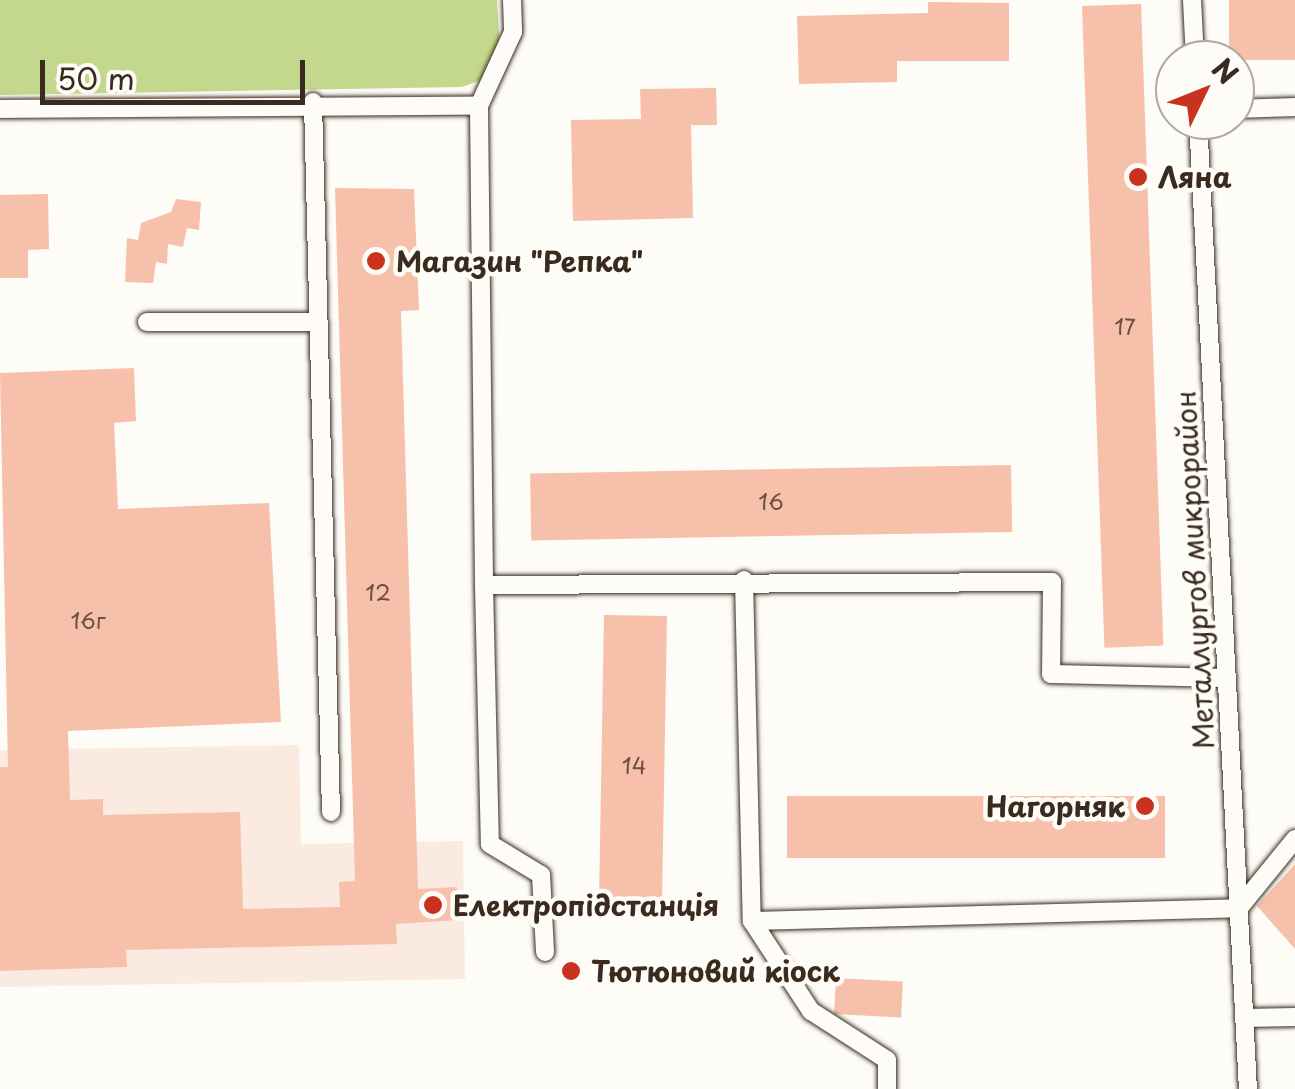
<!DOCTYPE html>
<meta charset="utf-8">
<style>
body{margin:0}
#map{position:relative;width:1295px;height:1089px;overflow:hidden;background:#fdfcf7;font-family:"Playpen Sans",sans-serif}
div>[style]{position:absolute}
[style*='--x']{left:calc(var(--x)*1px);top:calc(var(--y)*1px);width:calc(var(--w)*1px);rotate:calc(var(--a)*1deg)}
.built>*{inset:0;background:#fbeae0}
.green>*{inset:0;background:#c3d88d}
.building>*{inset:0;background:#f7c0ab;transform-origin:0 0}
.roads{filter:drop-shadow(0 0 2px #3b2a1e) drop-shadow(0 0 2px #3b2a1e)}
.lane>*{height:18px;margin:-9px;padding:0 9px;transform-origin:9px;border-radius:9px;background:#fdfcf7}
.dots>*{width:28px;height:28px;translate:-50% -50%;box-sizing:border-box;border:5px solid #fdfcf7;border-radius:50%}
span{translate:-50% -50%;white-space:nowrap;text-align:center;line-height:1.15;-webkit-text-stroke:9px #fdfcf7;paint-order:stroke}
.number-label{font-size:22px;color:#6a5041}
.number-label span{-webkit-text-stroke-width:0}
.poi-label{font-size:28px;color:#3b2a1e;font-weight:700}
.left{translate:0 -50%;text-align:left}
.right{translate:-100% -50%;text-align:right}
.street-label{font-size:28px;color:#3b2a1e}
.north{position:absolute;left:1155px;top:40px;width:100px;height:100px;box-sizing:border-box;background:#fdfcf7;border:2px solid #afa8a0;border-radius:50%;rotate:47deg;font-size:28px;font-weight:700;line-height:40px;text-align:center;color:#3b2a1e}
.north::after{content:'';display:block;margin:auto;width:35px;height:45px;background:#c8321e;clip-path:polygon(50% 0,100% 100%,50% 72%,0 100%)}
.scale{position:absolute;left:40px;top:60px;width:265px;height:45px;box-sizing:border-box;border:5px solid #3b2a1e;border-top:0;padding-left:12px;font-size:30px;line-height:35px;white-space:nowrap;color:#3b2a1e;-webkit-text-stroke:8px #fdfcf7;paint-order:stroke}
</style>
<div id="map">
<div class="built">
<i style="clip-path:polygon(299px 745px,301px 844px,463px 841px,465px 979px,0 987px,0 750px)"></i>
</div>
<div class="green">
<i style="clip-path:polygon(0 0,497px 0,500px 49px,484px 79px,462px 87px,0 95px)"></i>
</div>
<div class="building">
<i style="left:1229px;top:0;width:66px;height:60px"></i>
<i style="clip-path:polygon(928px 2px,1009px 3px,1009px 61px,897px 61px,897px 82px,799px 84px,797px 16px,928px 13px)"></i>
<i style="left:1141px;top:4px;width:642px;height:59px;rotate:88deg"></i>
<i style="clip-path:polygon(716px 88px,717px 125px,691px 125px,693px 218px,573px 221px,571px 120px,641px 119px,640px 89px)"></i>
<i style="clip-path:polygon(335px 188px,414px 189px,419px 310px,401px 311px,418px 889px,457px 887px,458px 920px,396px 924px,397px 944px,126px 950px,127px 967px,0 971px,0 767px,8px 767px,0 373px,134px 368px,136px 421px,114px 423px,118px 509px,269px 503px,281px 722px,68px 731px,70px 800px,103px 799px,103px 815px,240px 812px,243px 909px,340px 907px,339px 882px,355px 881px)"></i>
<i style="clip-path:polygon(48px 194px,49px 249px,28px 250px,28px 278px,0 278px,0 195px)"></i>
<i style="clip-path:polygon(176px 199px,201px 202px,199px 230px,187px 228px,183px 247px,168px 244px,167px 264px,156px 262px,153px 283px,125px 282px,127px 238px,138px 240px,141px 223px,171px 212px)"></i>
<i style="left:1011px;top:465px;width:67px;height:481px;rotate:89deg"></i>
<i style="left:604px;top:615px;width:63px;height:300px;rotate:1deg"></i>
<i style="left:1165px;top:796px;width:62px;height:378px;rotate:90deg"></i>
<i style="clip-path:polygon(1295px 864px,1295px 949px,1257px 906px)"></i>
<i style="left:836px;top:978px;width:67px;height:36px;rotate:3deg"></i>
</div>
<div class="roads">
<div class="lane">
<i style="--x:512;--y:0;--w:32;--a:88"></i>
<i style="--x:513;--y:32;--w:81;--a:114.7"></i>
<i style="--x:479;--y:106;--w:479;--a:89.4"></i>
<i style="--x:484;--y:585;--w:568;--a:-0.3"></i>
<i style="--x:1052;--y:582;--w:92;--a:90.6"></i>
<i style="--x:1051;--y:674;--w:176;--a:1.3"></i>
<i style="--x:1192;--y:0;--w:60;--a:87.1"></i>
<i style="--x:313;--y:102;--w:710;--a:88.55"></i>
<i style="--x:0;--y:109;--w:479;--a:-0.4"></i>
<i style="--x:1235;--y:109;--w:60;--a:-1.9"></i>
<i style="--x:1198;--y:120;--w:970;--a:87.05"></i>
<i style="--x:147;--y:322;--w:169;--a:0"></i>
<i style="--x:744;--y:580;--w:341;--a:88.7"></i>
<i style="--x:752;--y:921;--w:108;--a:56.8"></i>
<i style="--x:811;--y:1011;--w:90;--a:32.8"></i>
<i style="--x:887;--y:1060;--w:29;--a:90"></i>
<i style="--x:484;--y:585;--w:259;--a:88.7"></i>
<i style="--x:490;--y:844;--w:60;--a:31.3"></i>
<i style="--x:541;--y:875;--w:77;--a:87"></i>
<i style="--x:752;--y:921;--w:487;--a:-1.5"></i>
<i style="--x:1239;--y:908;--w:89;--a:-50.9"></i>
<i style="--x:1244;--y:1018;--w:51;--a:-1.1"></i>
</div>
</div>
<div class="dots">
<i style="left:1138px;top:177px;background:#c8321e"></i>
<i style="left:376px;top:261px;background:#c8321e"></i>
<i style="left:1145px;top:806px;background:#c8321e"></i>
<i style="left:433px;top:905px;background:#c8321e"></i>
<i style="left:571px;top:971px;background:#c8321e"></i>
</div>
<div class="number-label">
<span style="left:1125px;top:326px">17</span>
<span style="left:771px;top:501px">16</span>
<span style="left:378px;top:592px">12</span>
<span style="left:88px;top:620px">16г</span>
<span style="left:634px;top:765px">14</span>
</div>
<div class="poi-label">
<span class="left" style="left:1158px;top:177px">Ляна</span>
<span class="left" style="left:396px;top:261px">Магазин "Репка"</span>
<span class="right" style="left:1125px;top:806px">Нагорняк</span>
<span class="left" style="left:453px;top:905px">Електропідстанція</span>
<span class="left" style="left:591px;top:971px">Тютюновий кіоск</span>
</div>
<div class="street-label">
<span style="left:1194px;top:570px;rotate:-93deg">Металлургов микрорайон</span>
</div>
<div class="north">N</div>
<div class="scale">50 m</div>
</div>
